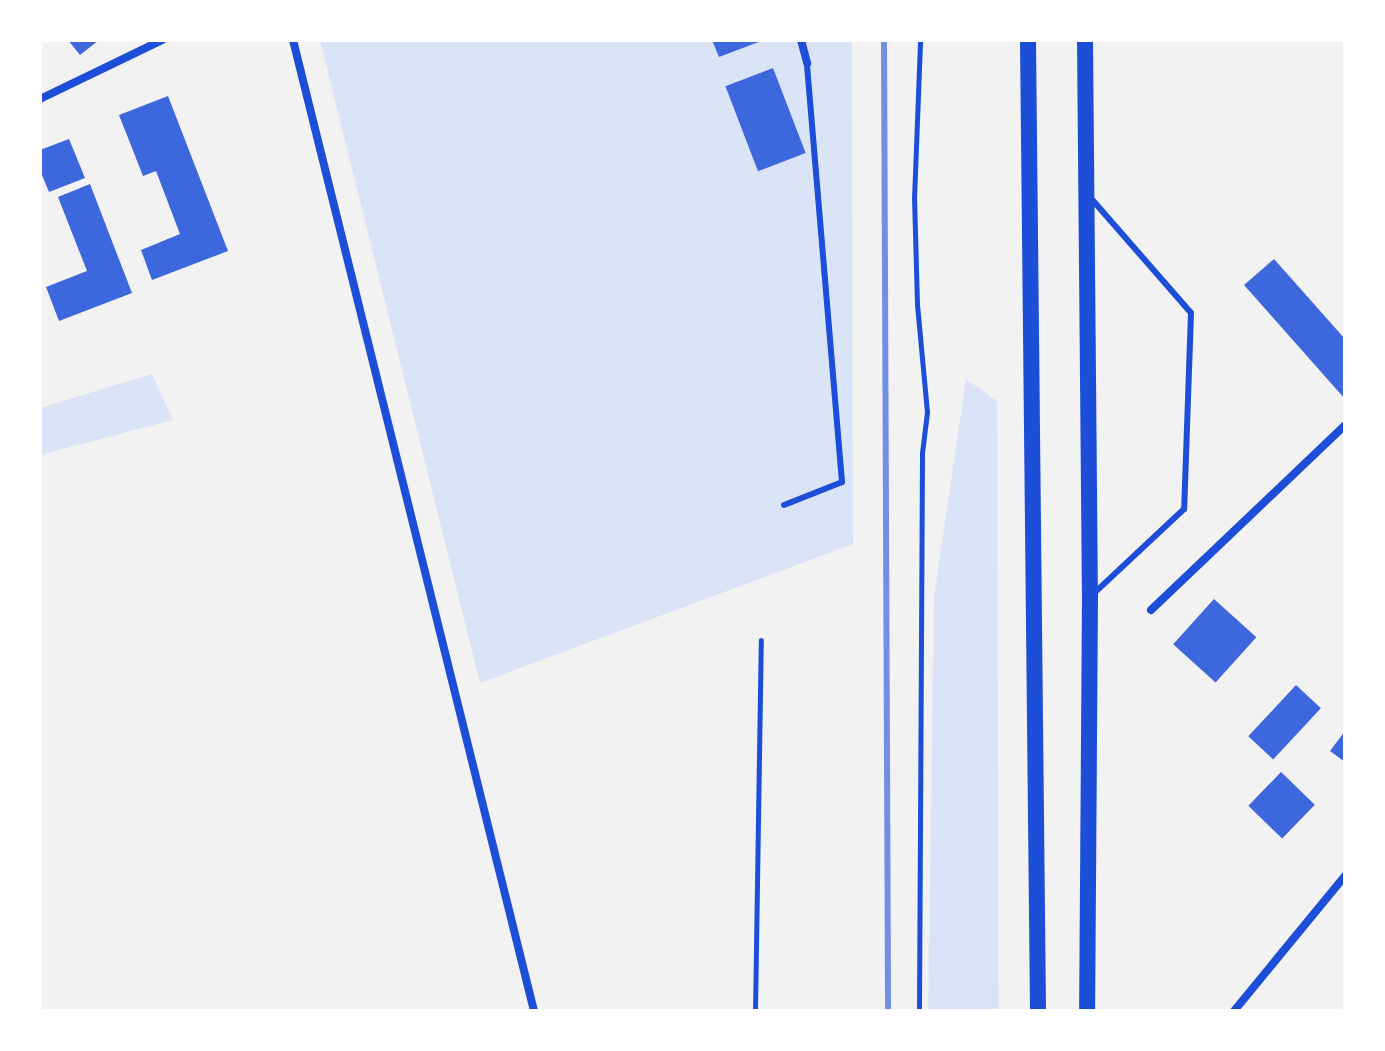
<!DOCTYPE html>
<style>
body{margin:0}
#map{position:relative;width:1385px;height:1051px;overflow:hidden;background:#f2f2f2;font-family:Quicksand,sans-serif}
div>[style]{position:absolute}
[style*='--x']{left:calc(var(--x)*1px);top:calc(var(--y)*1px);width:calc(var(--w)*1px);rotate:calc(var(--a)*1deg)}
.green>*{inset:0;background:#dbe4f7}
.building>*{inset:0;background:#3d67dc;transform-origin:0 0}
.path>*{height:5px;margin:-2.5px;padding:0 2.5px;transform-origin:2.5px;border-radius:2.5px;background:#1d4ed8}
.service>*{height:6px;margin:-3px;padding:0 3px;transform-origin:3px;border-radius:3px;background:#1d4ed8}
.minor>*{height:8px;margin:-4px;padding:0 4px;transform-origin:4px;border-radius:4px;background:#1d4ed8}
.secondary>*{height:16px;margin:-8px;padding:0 8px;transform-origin:8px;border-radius:8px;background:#1d4ed8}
.rail>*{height:6px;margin:-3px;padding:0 3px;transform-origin:3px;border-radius:3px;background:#7290e2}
span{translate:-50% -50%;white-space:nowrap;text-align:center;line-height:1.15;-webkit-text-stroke:7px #fff;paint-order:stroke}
.frame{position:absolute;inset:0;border:42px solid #fff;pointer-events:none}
</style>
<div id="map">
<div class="green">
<i style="clip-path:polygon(320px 40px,852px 40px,853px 544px,480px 683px)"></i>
<i style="clip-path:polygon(152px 374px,173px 420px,40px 455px,40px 408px)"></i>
<i style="clip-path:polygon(966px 379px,997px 401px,999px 1011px,928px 1011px,934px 596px)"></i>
</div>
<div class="building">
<i style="clip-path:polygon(68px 40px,99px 40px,80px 55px)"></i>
<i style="clip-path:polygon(712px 40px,764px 40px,719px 57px)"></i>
<i style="left:773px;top:68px;width:91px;height:51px;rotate:69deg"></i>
<i style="clip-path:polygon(168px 96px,228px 251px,152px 280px,141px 250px,180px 234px,156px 171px,143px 176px,119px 115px)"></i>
<i style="clip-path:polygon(69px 139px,85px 178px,49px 192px,40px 170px,40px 150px)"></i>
<i style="clip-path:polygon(90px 184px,132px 293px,59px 321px,46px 287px,87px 271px,58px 197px)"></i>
<i style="clip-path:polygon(1274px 259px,1345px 339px,1345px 399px,1244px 285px)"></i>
<i style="left:1214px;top:599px;width:57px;height:61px;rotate:42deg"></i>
<i style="left:1296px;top:685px;width:34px;height:70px;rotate:43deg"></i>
<i style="clip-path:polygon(1345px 731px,1345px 762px,1330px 751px)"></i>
<i style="left:1281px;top:772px;width:47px;height:47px;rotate:44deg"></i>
</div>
<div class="path">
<i style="--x:755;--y:1011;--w:371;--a:-89.1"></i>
<i style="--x:919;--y:1011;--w:558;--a:-89.69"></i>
<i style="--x:922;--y:453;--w:41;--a:-83"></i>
<i style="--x:927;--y:412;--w:108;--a:-95.3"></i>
<i style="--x:917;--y:304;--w:105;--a:-91.6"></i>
<i style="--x:914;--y:199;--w:159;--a:-87.8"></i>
</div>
<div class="service">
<i style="--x:1089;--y:196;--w:155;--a:48.9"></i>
<i style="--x:1191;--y:313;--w:196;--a:92"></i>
<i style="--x:1184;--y:509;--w:126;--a:136.9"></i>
<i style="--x:784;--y:505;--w:62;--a:-21.6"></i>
<i style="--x:842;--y:482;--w:420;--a:-94.8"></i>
</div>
<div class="minor">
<i style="--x:293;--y:40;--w:1000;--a:76.06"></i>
<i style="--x:801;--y:40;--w:24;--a:75"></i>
<i style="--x:40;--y:99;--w:136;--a:-25.8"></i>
<i style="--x:1151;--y:610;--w:268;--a:-43.6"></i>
<i style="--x:1234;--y:1011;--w:175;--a:-50.6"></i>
</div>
<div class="secondary">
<i style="--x:1028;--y:40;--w:971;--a:89.41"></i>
<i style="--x:1085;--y:40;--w:557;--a:89.49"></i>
<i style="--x:1090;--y:597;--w:414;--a:90.4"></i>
</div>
<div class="rail">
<i style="--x:884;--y:40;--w:971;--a:89.76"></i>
</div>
<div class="frame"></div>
</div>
